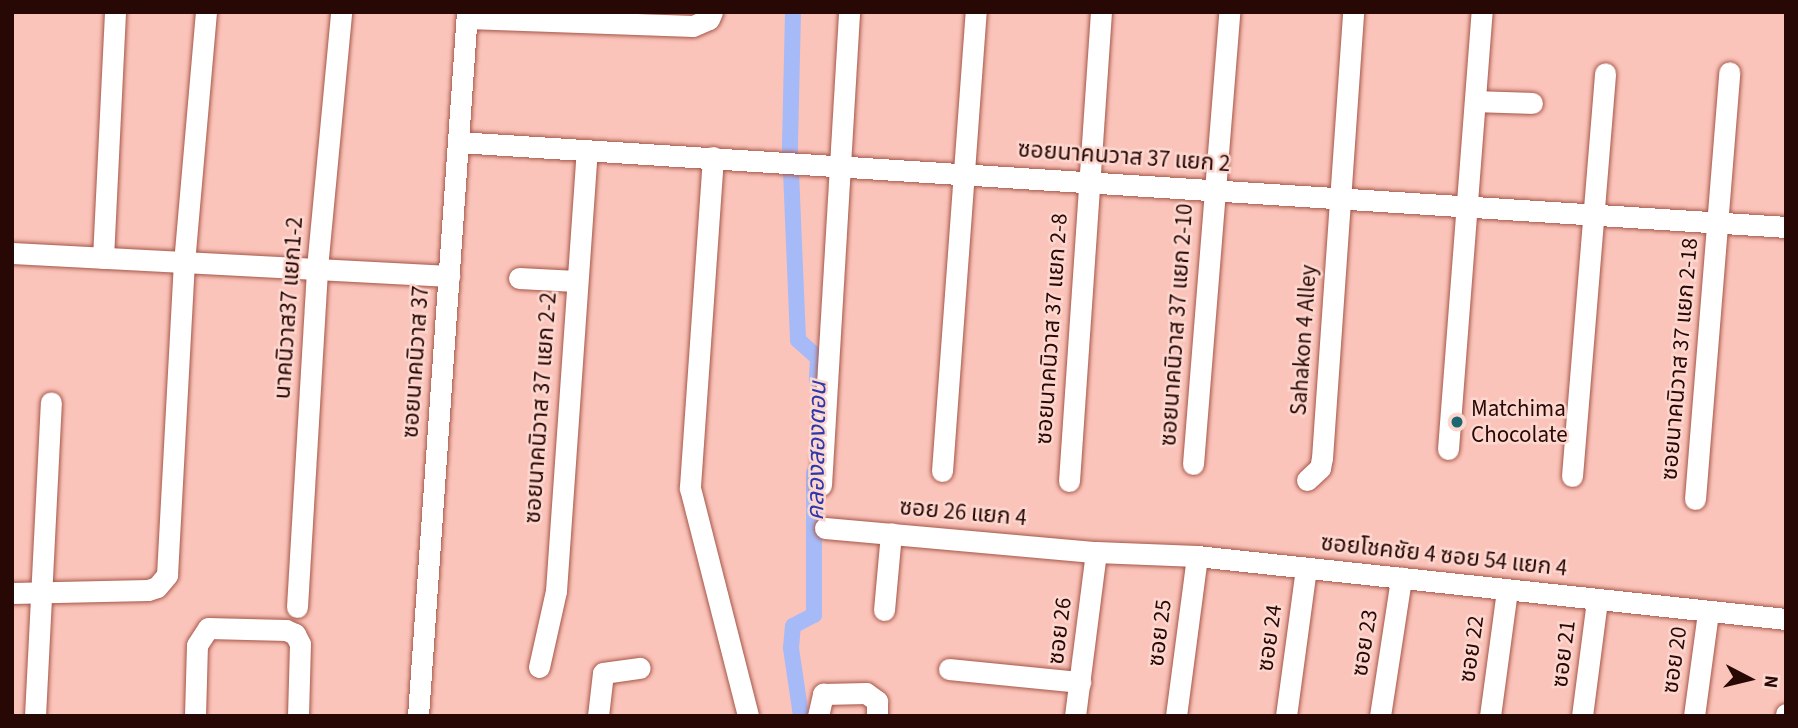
<!DOCTYPE html>
<meta charset="utf-8">
<style>
body{margin:0}
#map{position:relative;width:1798px;height:728px;overflow:hidden;background:#fbc4ba;font-family:"Source Sans 3","Noto Sans Thai",sans-serif}
div>[style]{position:absolute}
[style*='--x']{left:calc(var(--x)*1px);top:calc(var(--y)*1px);width:calc(var(--w)*1px);rotate:calc(var(--a)*1deg)}
.canal>*{height:16px;margin:-8px;padding:0 8px;transform-origin:8px;border-radius:8px;background:#a7baf8}
.roads{filter:drop-shadow(0 0 2px #a65648) drop-shadow(0 0 2px #a65648)}
.minor>*{height:21px;margin:-10.5px;padding:0 10.5px;transform-origin:10.5px;border-radius:10.5px;background:#fff}
.dots>*{width:19px;height:19px;translate:-50% -50%;box-sizing:border-box;border:4px solid #fcd7cf;border-radius:50%}
span{translate:-50% -50%;white-space:nowrap;text-align:center;line-height:1.15;-webkit-text-stroke:5px #fcd7cf;paint-order:stroke}
.street-label{font-size:23px;color:#280805}
.poi-label{font-size:23px;color:#280805}
.left{translate:0 -50%;text-align:left}
.water-label{font-size:24px;color:#2c37ab;font-style:italic}
.frame{position:absolute;inset:0;border:14px solid #280805;pointer-events:none}
.north{position:absolute;left:1714px;top:644px;width:70px;height:70px;-webkit-text-stroke:5px #fcd7cf;paint-order:stroke;rotate:97deg;font-size:19px;font-weight:700;line-height:28px;text-align:center;color:#280805}
.north::after{content:'';display:block;margin:auto;width:24px;height:32px;background:#280805;clip-path:polygon(50% 0,100% 100%,50% 72%,0 100%)}
</style>
<div id="map">
<div class="canal">
<i style="--x:793;--y:12;--w:136;--a:91.3"></i>
<i style="--x:790;--y:148;--w:192;--a:87.6"></i>
<i style="--x:798;--y:340;--w:27;--a:42"></i>
<i style="--x:818;--y:358;--w:22;--a:93"></i>
<i style="--x:801;--y:716;--w:69;--a:-98.4"></i>
<i style="--x:791;--y:648;--w:22;--a:-85"></i>
<i style="--x:793;--y:626;--w:24;--a:-28"></i>
<i style="--x:814;--y:615;--w:142;--a:-90"></i>
</div>
<div class="roads">
<div class="minor">
<i style="--x:467;--y:18;--w:226;--a:2"></i>
<i style="--x:693;--y:26;--w:17;--a:-24"></i>
<i style="--x:709;--y:19;--w:8;--a:-67"></i>
<i style="--x:1475;--y:101;--w:57;--a:2"></i>
<i style="--x:458;--y:142;--w:1331;--a:3.66"></i>
<i style="--x:713;--y:157;--w:332;--a:94"></i>
<i style="--x:690;--y:488;--w:235;--a:75.7"></i>
<i style="--x:12;--y:253;--w:438;--a:3"></i>
<i style="--x:103;--y:258;--w:246;--a:-87.2"></i>
<i style="--x:519;--y:278;--w:57;--a:3"></i>
<i style="--x:1448;--y:449;--w:438;--a:-85.6"></i>
<i style="--x:1193;--y:464;--w:453;--a:-85.4"></i>
<i style="--x:942;--y:471;--w:460;--a:-85.8"></i>
<i style="--x:1572;--y:476;--w:404;--a:-85.3"></i>
<i style="--x:1307;--y:480;--w:18;--a:-43"></i>
<i style="--x:1320;--y:468;--w:10;--a:-79"></i>
<i style="--x:1322;--y:458;--w:447;--a:-86"></i>
<i style="--x:1069;--y:481;--w:470;--a:-86.1"></i>
<i style="--x:821;--y:485;--w:474;--a:-86.6"></i>
<i style="--x:1695;--y:499;--w:428;--a:-85.4"></i>
<i style="--x:825;--y:528;--w:272;--a:5.1"></i>
<i style="--x:1096;--y:552;--w:101;--a:2.3"></i>
<i style="--x:1197;--y:556;--w:592;--a:6.11"></i>
<i style="--x:12;--y:593;--w:136;--a:-1.3"></i>
<i style="--x:148;--y:590;--w:9;--a:-18"></i>
<i style="--x:157;--y:587;--w:16;--a:-50"></i>
<i style="--x:167;--y:575;--w:312;--a:-86.9"></i>
<i style="--x:184;--y:263;--w:252;--a:-85"></i>
<i style="--x:297;--y:607;--w:340;--a:-86.6"></i>
<i style="--x:317;--y:268;--w:257;--a:-84.6"></i>
<i style="--x:884;--y:610;--w:77;--a:-84.8"></i>
<i style="--x:539;--y:667;--w:78;--a:-77.4"></i>
<i style="--x:556;--y:591;--w:442;--a:-86"></i>
<i style="--x:949;--y:669;--w:132;--a:5.7"></i>
<i style="--x:35;--y:716;--w:314;--a:-87.1"></i>
<i style="--x:195;--y:716;--w:71;--a:-88.4"></i>
<i style="--x:197;--y:645;--w:20;--a:-57"></i>
<i style="--x:208;--y:628;--w:78;--a:1.5"></i>
<i style="--x:286;--y:630;--w:10;--a:24"></i>
<i style="--x:295;--y:634;--w:11;--a:63"></i>
<i style="--x:300;--y:644;--w:72;--a:91.6"></i>
<i style="--x:418;--y:716;--w:706;--a:-86.02"></i>
<i style="--x:598;--y:716;--w:43;--a:-83.4"></i>
<i style="--x:603;--y:673;--w:37;--a:-8"></i>
<i style="--x:818;--y:716;--w:23;--a:-77"></i>
<i style="--x:823;--y:694;--w:43;--a:-1.3"></i>
<i style="--x:866;--y:693;--w:14;--a:36"></i>
<i style="--x:877;--y:701;--w:15;--a:90"></i>
<i style="--x:1075;--y:716;--w:165;--a:-82.7"></i>
<i style="--x:1176;--y:716;--w:161;--a:-82.5"></i>
<i style="--x:1286;--y:716;--w:149;--a:-82.3"></i>
<i style="--x:1380;--y:716;--w:140;--a:-81.3"></i>
<i style="--x:1490;--y:716;--w:127;--a:-82.3"></i>
<i style="--x:1582;--y:716;--w:117;--a:-82.6"></i>
<i style="--x:1694;--y:716;--w:105;--a:-82.3"></i>
<i style="--x:1786;--y:716;--w:2;--a:-90"></i>
</div>
</div>
<div class="dots">
<i style="left:1457px;top:422px;background:#1c6672"></i>
</div>
<div class="street-label">
<span style="left:1124px;top:157px;rotate:4deg">ซอยนาคนวาส 37 แยก 2</span>
<span style="left:289px;top:308px;rotate:-86deg">นาคนิวาส37 แยก1-2</span>
<span style="left:1177px;top:325px;rotate:-86deg">ซอยนาคนิวาส 37 แยก 2-10</span>
<span style="left:1052px;top:329px;rotate:-86deg">ซอยนาคนิวาส 37 แยก 2-8</span>
<span style="left:1304px;top:340px;rotate:-86deg">Sahakon 4 Alley</span>
<span style="left:1680px;top:359px;rotate:-85deg">ซอยนาคนิวาส 37 แยก 2-18</span>
<span style="left:416px;top:362px;rotate:-86deg">ซอยนาคนิวาส 37</span>
<span style="left:541px;top:408px;rotate:-86deg">ซอยนาคนิวาส 37 แยก 2-2</span>
<span style="left:963px;top:513px;rotate:5deg">ซอย 26 แยก 4</span>
<span style="left:1444px;top:556px;rotate:6deg">ซอยโชคชัย 4 ซอย 54 แยก 4</span>
<span style="left:1060px;top:631px;rotate:-83deg">ซอย 26</span>
<span style="left:1160px;top:633px;rotate:-83deg">ซอย 25</span>
<span style="left:1270px;top:638px;rotate:-82deg">ซอย 24</span>
<span style="left:1365px;top:643px;rotate:-81deg">ซอย 23</span>
<span style="left:1472px;top:649px;rotate:-82deg">ซอย 22</span>
<span style="left:1564px;top:654px;rotate:-83deg">ซอย 21</span>
<span style="left:1675px;top:660px;rotate:-82deg">ซอย 20</span>
</div>
<div class="poi-label">
<span class="left" style="left:1471px;top:422px">Matchima<br>Chocolate</span>
</div>
<div class="water-label">
<span style="left:817px;top:451px;rotate:-89deg">คลองสองตอน</span>
</div>
<div class="frame"></div>
<div class="north">N</div>
</div>
